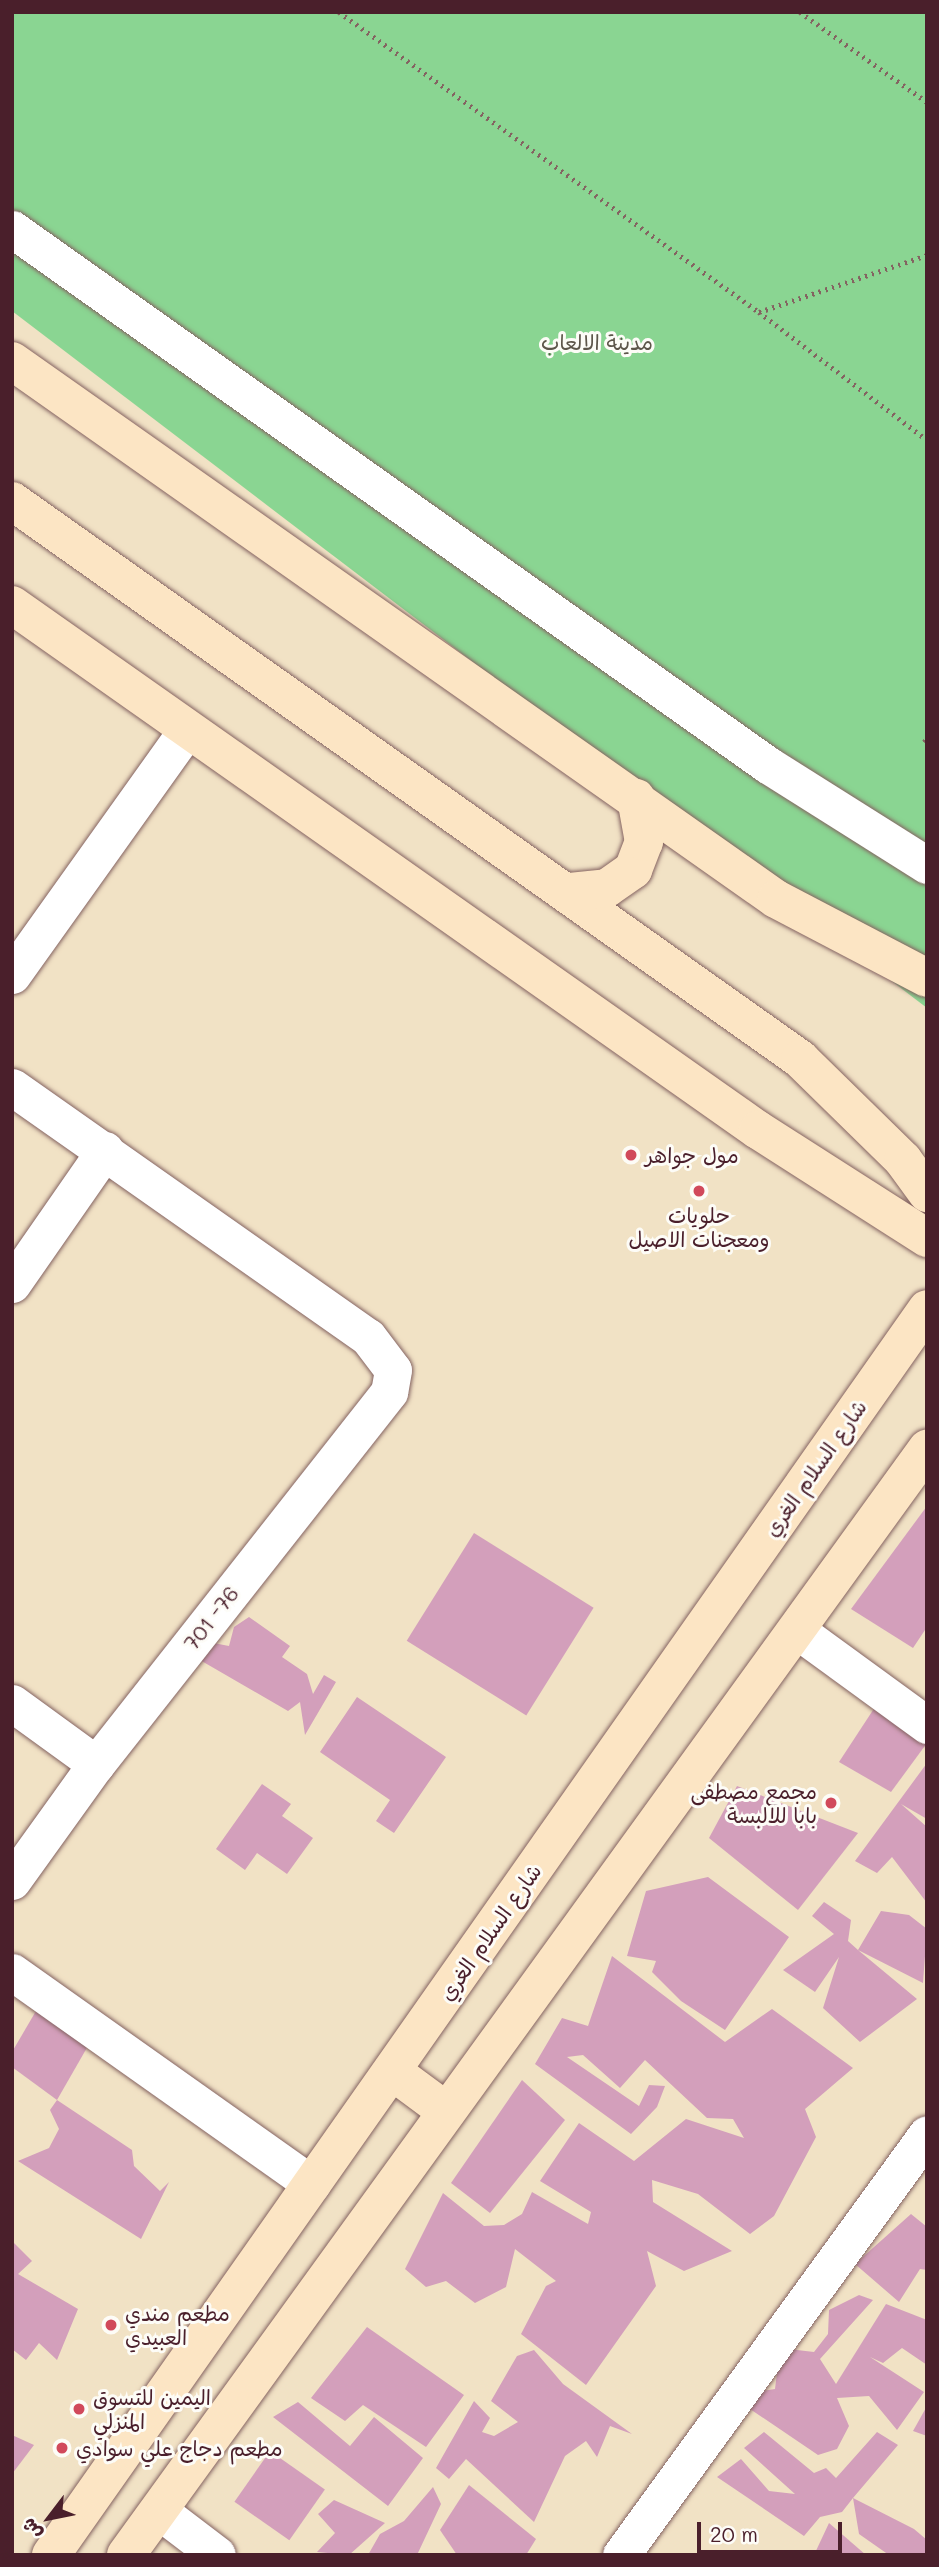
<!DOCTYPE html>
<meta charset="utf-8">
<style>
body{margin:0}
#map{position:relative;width:939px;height:2567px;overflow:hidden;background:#f1e2c5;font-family:Mali,"Playpen Sans Arabic",sans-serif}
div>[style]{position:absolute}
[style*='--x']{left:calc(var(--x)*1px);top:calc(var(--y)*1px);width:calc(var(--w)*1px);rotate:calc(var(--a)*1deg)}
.green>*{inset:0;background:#8ad592}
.building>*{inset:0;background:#d39fbb;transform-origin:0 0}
.path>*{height:4.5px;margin-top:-2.25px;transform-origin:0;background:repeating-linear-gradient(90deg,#846361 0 2px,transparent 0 7px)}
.roads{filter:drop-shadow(0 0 2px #846361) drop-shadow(0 0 2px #846361)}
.street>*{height:37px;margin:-18.5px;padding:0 18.5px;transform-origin:18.5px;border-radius:18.5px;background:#fff}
.secondary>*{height:38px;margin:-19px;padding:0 19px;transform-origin:19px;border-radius:19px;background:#fce5c4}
.dots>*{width:19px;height:19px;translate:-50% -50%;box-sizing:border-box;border:4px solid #fdfcf7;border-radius:50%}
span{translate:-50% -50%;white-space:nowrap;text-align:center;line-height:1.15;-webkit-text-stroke:6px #fdfcf7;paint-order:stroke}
.park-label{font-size:21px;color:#5d564a}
.poi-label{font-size:21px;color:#4a1f2b}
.left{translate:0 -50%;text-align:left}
.right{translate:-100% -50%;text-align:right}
.street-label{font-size:21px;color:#4a1f2b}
.frame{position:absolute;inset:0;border:14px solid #4a1f2b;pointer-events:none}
.north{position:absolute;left:14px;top:2483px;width:70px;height:70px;-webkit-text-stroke:5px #fdfcf7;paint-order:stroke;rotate:238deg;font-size:19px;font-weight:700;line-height:28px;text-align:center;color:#4a1f2b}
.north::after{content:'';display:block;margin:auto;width:24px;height:32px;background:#4a1f2b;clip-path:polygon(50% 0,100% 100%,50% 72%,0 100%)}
.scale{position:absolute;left:697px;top:2522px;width:145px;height:32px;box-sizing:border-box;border:4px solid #4a1f2b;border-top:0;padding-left:9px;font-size:21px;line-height:24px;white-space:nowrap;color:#4a1f2b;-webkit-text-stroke:5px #fdfcf7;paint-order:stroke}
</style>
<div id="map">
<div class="green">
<i style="clip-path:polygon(12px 12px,927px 12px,927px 1008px,12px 311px)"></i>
</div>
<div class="building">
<i style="clip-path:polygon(927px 1506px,927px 1627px,913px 1648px,851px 1609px)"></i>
<i style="left:474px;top:1533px;width:141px;height:127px;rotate:32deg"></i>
<i style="clip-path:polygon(249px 1617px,290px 1646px,282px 1657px,307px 1674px,313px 1694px,324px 1675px,336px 1682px,305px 1735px,300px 1702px,288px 1711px,193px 1656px,203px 1641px,229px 1646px,234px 1627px)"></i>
<i style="clip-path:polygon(357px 1697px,446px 1757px,394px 1833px,376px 1821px,390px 1800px,320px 1752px)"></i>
<i style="clip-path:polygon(877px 1704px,927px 1743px,891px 1792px,839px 1762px)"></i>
<i style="clip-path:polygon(927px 1763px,927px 1819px,901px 1804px,927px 1827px,927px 1903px,892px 1857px,877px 1873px,855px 1861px)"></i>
<i style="clip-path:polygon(262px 1784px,291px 1804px,282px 1816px,313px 1838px,287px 1874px,257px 1853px,245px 1870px,216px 1849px)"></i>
<i style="clip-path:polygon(737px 1786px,858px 1833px,798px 1910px,709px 1838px)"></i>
<i style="clip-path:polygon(708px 1877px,789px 1937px,725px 2030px,681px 2001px,652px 1972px,656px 1961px,627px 1956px,646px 1891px)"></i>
<i style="clip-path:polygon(824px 1902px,851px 1920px,848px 1941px,858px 1950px,881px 1911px,909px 1915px,927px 1929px,923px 1983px,858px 1950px,917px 1999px,860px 2042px,823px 2008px,839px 1957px,815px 1992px,783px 1970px,834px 1934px,812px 1916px)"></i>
<i style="clip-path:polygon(612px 1956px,725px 2042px,772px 2009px,853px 2068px,805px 2109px,816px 2137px,774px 2216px,750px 2234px,698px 2194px,652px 2180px,653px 2202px,732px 2251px,684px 2271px,647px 2251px,656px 2286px,586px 2385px,521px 2334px,546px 2286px,556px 2281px,515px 2249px,506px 2287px,475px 2303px,446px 2281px,426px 2287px,405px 2269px,443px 2193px,484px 2226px,504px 2225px,522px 2214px,532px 2192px,588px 2224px,591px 2212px,540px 2181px,579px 2123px,634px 2161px,686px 2119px,744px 2138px,733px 2119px,707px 2118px,645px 2060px,620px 2088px,583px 2055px,567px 2057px,639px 2106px,649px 2085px,665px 2086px,657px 2107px,631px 2134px,535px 2064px,562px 2018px,588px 2026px)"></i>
<i style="clip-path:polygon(36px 2011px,96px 2032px,57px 2100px,12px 2067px,12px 2052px)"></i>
<i style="clip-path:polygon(522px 2080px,565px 2120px,490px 2213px,451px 2183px)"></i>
<i style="clip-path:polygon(57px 2100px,132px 2150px,134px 2166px,160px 2191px,169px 2182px,141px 2239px,18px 2161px,49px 2148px,59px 2129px,50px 2110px)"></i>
<i style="clip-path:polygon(911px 2214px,927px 2227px,927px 2270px,920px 2269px,899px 2302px,855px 2264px)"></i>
<i style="clip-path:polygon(12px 2241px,32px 2261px,18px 2274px,78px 2309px,57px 2360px,39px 2343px,26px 2360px,12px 2349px)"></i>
<i style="clip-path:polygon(859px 2295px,873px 2300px,820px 2359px,836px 2384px,886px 2304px,927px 2320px,927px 2365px,902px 2348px,883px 2363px,870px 2357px,924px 2392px,897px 2430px,869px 2396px,837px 2398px,849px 2426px,837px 2449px,818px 2455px,750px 2409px,762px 2391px,775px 2389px,780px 2348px,814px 2352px,828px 2334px,829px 2310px)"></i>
<i style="clip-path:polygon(367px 2327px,464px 2395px,426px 2447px,363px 2405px,345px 2421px,311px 2398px)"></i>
<i style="clip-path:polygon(534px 2350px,563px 2384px,632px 2434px,610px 2426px,597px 2457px,586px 2441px,565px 2456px,534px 2522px,466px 2459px,449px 2479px,436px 2468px,474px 2401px,490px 2418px,482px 2432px,494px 2436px,518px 2422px,491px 2401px,517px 2356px)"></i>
<i style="clip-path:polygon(298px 2402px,350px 2446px,374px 2417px,423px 2458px,388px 2506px,273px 2417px)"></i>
<i style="clip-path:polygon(927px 2406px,927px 2436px,913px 2431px)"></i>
<i style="clip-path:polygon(764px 2432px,814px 2473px,826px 2468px,836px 2478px,877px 2432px,898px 2445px,853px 2498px,914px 2529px,927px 2540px,927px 2555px,889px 2555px,859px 2534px,853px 2498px,842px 2512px,820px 2517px,804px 2536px,717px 2477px,741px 2459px,769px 2491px,795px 2494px,744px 2448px)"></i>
<i style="clip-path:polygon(12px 2435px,34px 2445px,12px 2474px)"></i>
<i style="left:270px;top:2451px;width:67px;height:62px;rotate:35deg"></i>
<i style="clip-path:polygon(469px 2485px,536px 2539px,526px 2555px,457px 2555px,440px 2530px)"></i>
<i style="clip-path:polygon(433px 2487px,441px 2504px,417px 2555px,368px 2555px,380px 2534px,404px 2521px)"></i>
<i style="clip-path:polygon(334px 2500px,385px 2523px,349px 2555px,317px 2552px,335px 2533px,318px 2514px)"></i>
<i style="clip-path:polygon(829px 2523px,866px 2555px,814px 2555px)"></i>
</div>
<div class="path">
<i style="--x:339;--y:12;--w:516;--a:35.54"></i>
<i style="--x:759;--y:312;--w:211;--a:37.3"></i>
<i style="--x:800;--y:12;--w:156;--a:35.3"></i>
<i style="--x:759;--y:312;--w:177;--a:-18.7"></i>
<i style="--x:924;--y:742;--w:5;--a:-53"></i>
</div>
<div class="roads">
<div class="street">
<i style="--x:12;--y:229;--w:927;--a:35.34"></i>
<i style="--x:768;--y:765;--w:188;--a:32.2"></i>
<i style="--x:12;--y:975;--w:301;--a:-54.5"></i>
<i style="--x:12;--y:1087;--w:435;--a:35.1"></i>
<i style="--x:368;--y:1337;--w:41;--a:52.9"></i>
<i style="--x:393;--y:1370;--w:22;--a:100"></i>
<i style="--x:389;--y:1392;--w:474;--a:128.2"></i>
<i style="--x:96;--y:1764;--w:144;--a:125.7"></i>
<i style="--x:12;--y:1284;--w:163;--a:-55.2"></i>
<i style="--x:798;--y:1631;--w:160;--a:36.1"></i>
<i style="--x:12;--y:1703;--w:104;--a:36"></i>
<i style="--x:12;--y:1972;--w:367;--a:35.3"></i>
<i style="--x:158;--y:2510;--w:74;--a:37.3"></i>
<i style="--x:621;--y:2555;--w:520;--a:-53.99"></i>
</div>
<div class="secondary">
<i style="--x:12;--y:361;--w:934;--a:35.15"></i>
<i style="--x:776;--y:899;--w:170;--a:27.6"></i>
<i style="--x:12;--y:501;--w:966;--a:35.3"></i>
<i style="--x:800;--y:1059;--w:144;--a:44.4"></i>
<i style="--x:903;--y:1160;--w:41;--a:54"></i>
<i style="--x:12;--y:605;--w:912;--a:35.14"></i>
<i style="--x:758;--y:1130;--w:201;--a:32.6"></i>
<i style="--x:570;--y:892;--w:37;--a:-6"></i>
<i style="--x:607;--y:888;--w:32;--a:-35"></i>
<i style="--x:633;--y:870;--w:30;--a:-69"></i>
<i style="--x:644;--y:842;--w:45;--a:-100.3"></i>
<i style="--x:392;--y:2071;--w:67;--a:36.5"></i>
<i style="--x:51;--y:2555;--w:1523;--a:-54.89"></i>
<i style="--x:126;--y:2555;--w:1366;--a:-54.09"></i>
</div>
</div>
<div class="dots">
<i style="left:631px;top:1155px;background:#d1495b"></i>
<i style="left:699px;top:1191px;background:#d1495b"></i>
<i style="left:831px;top:1803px;background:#d1495b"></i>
<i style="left:111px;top:2325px;background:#d1495b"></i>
<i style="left:79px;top:2409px;background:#d1495b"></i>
<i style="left:62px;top:2448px;background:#d1495b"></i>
</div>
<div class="park-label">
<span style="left:597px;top:342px">مدينة الالعاب</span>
</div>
<div class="poi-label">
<span class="left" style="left:645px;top:1155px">مول جواهر</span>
<span style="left:699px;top:1227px">حلويات<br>ومعجنات الاصيل</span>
<span class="right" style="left:817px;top:1803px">مجمع مصطفى<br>بابا للالبسة</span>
<span class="left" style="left:125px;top:2325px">مطعم مندي<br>العبيدي</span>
<span class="left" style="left:93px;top:2409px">اليمين للتسوق<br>المنزلي</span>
<span class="left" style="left:76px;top:2448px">مطعم دجاج علي سوادي</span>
</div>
<div class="street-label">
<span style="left:815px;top:1468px;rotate:-55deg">شارع السلام الغري</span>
<span style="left:211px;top:1618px;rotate:-52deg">701 -76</span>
<span style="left:490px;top:1932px;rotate:-55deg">شارع السلام الغري</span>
</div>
<div class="frame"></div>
<div class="north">ش</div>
<div class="scale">20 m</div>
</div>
